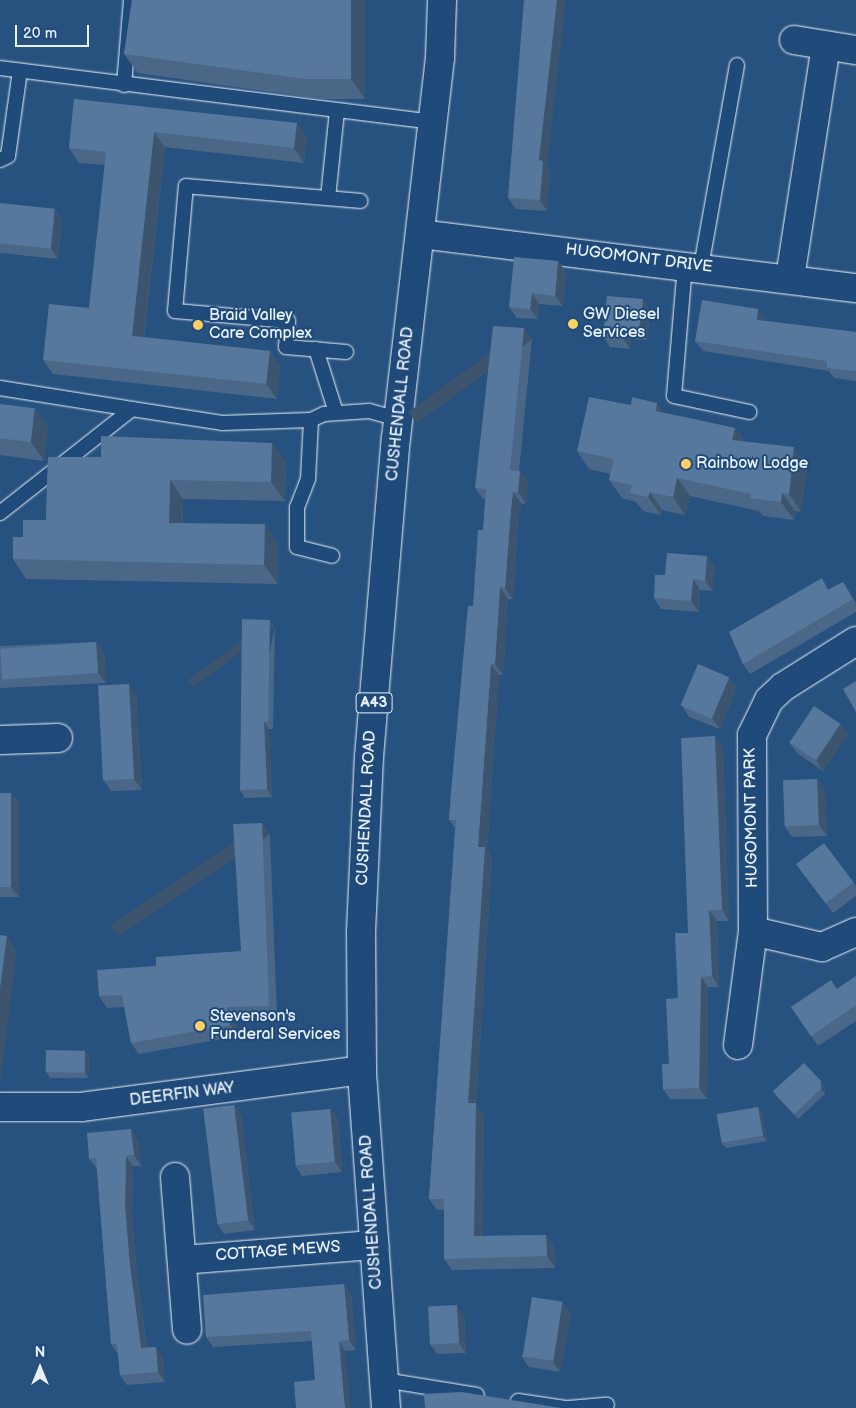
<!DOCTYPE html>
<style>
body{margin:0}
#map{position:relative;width:856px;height:1408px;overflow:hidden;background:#27517f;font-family:"Balsamiq Sans",sans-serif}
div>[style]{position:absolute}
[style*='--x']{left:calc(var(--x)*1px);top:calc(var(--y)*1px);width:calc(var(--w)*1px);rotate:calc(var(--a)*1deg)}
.roads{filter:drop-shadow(0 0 1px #e8f1f8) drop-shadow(0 0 1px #e8f1f8)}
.lane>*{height:14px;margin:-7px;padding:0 7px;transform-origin:7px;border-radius:7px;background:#1f4a7a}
.street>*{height:28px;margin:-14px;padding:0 14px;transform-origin:14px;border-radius:14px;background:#1f4a7a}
.primary>*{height:28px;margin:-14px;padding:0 14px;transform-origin:14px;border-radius:14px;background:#1f4a7a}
.wall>*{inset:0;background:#4b6787}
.shaded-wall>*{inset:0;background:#3d546e;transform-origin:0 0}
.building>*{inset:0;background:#57789d;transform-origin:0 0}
.dots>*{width:14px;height:14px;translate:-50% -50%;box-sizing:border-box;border:2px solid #1f4a7a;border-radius:50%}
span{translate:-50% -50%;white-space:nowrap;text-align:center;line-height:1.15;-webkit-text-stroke:4px #1f4a7a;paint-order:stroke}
.shield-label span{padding:1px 4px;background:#1f4a7a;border:1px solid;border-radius:4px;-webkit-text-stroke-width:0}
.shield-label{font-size:15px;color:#e8f1f8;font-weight:700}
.street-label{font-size:16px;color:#e8f1f8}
.poi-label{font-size:16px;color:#e8f1f8}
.left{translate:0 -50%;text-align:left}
.north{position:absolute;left:15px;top:1343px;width:50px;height:50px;-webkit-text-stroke:4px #1f4a7a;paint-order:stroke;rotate:0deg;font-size:14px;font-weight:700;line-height:20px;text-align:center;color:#e8f1f8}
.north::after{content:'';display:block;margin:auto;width:18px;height:22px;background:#e8f1f8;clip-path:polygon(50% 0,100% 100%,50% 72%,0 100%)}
.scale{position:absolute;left:15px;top:25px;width:74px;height:22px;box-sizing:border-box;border:2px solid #e8f1f8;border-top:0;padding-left:6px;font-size:15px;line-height:18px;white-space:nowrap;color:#e8f1f8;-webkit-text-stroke:4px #1f4a7a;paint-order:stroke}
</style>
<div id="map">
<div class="roads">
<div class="lane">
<i style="--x:0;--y:68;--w:434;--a:7.1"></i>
<i style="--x:124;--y:85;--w:85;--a:-85.3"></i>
<i style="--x:0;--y:160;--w:9;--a:-27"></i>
<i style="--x:8;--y:156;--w:86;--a:-82"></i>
<i style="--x:328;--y:198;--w:87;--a:-84.1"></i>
<i style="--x:685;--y:265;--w:131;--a:94.8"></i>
<i style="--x:674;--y:396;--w:77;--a:12"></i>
<i style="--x:701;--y:267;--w:205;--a:-79.9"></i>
<i style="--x:316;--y:349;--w:67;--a:72.6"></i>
<i style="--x:346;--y:352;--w:60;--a:-175.2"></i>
<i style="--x:286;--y:347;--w:26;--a:-86"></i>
<i style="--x:288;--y:321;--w:113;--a:-174.9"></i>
<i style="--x:175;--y:311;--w:125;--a:-85"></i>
<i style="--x:186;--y:186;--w:175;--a:4.9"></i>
<i style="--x:0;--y:388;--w:134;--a:9"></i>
<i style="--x:311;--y:420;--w:59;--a:92.9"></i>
<i style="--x:308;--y:479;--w:30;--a:111"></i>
<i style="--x:297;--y:507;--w:40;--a:90"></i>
<i style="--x:297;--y:547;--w:36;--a:14"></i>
<i style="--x:0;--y:513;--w:168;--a:-38.2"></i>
<i style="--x:132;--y:409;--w:91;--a:8.8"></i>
<i style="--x:222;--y:423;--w:89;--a:-1.9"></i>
<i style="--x:311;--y:420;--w:14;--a:-25"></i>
<i style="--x:324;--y:414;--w:45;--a:-3.8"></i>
<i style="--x:369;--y:411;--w:30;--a:15"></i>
<i style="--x:384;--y:1380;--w:94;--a:9.2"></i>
<i style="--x:518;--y:1401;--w:49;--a:8.3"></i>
<i style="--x:569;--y:1408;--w:38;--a:-5"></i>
</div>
<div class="street">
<i style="--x:794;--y:40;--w:63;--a:9.2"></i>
<i style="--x:421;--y:234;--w:438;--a:7.1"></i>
<i style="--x:790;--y:278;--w:235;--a:-81.2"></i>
<i style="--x:0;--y:740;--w:58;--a:-2"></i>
<i style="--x:753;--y:931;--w:71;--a:13.1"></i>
<i style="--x:822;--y:947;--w:37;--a:-24"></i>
<i style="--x:738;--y:1045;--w:115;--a:-82.5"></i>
<i style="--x:753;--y:931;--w:196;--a:-90.3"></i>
<i style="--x:752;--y:735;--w:39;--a:-64"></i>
<i style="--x:769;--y:700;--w:19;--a:-43"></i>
<i style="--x:783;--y:687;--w:86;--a:-32.2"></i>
<i style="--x:0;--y:1107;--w:81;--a:0"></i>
<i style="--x:81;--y:1107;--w:283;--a:-7.5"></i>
<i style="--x:175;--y:1177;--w:153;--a:85.5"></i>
<i style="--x:182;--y:1260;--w:193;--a:-4.5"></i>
</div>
<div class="primary">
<i style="--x:386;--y:1408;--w:339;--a:-94.1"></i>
<i style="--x:362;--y:1070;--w:138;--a:-90.4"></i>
<i style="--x:361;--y:932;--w:175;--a:-87.4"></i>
<i style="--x:369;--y:757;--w:320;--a:-85.2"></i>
<i style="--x:396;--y:438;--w:383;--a:-83.4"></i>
<i style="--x:440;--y:58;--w:58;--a:-88"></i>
</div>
</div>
<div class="wall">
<i style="clip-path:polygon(132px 0,365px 0,365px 99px,319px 99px,138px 73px,124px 54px)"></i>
<i style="clip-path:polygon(74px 99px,307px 138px,304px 163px,165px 147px,144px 337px,270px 351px,280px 365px,277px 399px,53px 374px,43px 360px,89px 308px,105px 165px,79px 163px,69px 148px)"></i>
<i style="clip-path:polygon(547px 167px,550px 171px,547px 211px,516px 209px,508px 198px)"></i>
<i style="clip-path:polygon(0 203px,62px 220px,58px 259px,0 253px)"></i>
<i style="clip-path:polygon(558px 261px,566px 272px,563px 306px,539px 304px,538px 319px,517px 318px,509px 307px)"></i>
<i style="clip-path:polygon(650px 310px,647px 340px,631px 339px,630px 349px,610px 347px,603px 336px)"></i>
<i style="clip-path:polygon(766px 320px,766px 321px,856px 332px,856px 381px,834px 378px,829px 371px,703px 351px,695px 341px)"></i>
<i style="clip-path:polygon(524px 328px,532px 339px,519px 471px,520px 471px,528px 482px,526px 504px,521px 503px,518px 520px,513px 599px,508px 599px,503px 675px,499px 675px,487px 850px,492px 859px,476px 1104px,484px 1115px,482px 1236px,546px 1235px,554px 1246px,555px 1268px,452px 1270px,444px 1259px,444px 1210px,437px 1210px,429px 1199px,455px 828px,449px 820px,473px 606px,483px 530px,486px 499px,483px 499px,475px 488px)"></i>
<i style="clip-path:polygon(0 404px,48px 427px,44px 461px,0 455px)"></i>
<i style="clip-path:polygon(664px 413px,735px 428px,744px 441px,807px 465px,801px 512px,795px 511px,794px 520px,763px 516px,759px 511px,690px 496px,685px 515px,662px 510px,661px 515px,643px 511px,636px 502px,622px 498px,609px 480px,611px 474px,589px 469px,577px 451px)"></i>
<i style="clip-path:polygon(48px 457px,286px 463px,285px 501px,183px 499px,183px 523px,278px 544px,278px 584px,26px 579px,13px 559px,46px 520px)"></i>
<i style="clip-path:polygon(715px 567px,713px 591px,700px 590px,699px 612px,661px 609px,654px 598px,665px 575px)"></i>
<i style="clip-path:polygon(843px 582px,856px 603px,856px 612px,750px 674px,743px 664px,829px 589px)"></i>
<i style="clip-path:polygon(275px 627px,273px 729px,269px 729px,272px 797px,245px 798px,240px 790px)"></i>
<i style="clip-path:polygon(96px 642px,104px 652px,106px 683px,0 688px,0 646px)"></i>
<i style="clip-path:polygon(737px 687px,720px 729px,689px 717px,682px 706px)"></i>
<i style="clip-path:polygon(136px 694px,142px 790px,111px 791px,104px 781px)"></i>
<i style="clip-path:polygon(848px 735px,823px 771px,797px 753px,789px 742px)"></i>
<i style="clip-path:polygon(723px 747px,729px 921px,717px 921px,719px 987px,708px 987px,707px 1099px,670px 1099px,663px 1089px,669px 1064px,688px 933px)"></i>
<i style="clip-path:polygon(817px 779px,825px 789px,827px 836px,792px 837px,785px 827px)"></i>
<i style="clip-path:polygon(0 793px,11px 793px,19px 803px,19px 897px,0 897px)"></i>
<i style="clip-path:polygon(262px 823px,270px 835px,277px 1017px,235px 1019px,238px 1036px,139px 1054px,131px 1043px,124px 1007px,107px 1008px,99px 996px,156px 966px,241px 951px)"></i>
<i style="clip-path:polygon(796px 864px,853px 882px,856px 886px,856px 896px,833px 913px)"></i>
<i style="clip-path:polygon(856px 976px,856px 1021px,818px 1046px,791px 1007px,837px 989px)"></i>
<i style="clip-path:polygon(85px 1051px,89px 1056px,88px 1078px,50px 1078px,46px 1072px)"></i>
<i style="clip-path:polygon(821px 1081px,825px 1087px,825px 1094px,798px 1119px,777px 1097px,773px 1091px)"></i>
<i style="clip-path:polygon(234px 1105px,241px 1115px,255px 1230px,224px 1234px,217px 1223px)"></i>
<i style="clip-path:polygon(758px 1107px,762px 1112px,767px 1141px,726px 1148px,722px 1143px)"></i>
<i style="clip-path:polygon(330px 1109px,338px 1119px,342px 1172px,302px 1176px,295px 1165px)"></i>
<i style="clip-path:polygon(138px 1139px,141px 1166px,133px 1166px,132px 1217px,137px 1276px,147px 1348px,163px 1357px,165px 1382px,127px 1385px,120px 1375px,118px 1354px,111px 1344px,97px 1169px,89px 1159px)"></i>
<i style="clip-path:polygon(344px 1284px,351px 1294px,356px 1350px,345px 1351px,315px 1380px,312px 1341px,213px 1347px,206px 1337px)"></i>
<i style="clip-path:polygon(571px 1313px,560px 1372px,529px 1367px,521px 1356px)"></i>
<i style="clip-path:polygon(464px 1316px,466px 1353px,437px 1354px,430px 1344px)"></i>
</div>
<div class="shaded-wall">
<i style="clip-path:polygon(351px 0,365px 0,365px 99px,351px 79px)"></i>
<i style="clip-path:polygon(557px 0,566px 0,547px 167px,550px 171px,547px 211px,540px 200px,539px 160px)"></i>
<i style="clip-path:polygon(297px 123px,307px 138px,304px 163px,294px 148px)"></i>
<i style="clip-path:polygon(154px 132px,165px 147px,142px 350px,132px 336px)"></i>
<i style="clip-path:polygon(55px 209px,62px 220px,58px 259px,51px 249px)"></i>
<i style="clip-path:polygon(558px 261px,566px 272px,563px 306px,555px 296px)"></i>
<i style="clip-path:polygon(532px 293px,539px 304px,538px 319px,530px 309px)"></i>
<i style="clip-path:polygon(643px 299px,650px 310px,647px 340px,639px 330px)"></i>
<i style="clip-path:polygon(758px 309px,766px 320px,764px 330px,757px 320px)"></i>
<i style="left:524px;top:328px;width:14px;height:143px;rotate:54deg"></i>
<i style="clip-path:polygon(624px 328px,631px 339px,630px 349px,623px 338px)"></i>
<i style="clip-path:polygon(270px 351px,280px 365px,277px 399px,266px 384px)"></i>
<i style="clip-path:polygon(657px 403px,670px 421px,656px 411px)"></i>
<i style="clip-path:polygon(35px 408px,48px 427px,44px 461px,31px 442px)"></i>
<i style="clip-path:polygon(735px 428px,747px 446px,732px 440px)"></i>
<i style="clip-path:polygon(272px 443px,286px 463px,285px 501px,271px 482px)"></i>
<i style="clip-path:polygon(794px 447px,807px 465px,801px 512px,789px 494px)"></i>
<i style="clip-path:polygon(520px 471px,528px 482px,526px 504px,518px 492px)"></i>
<i style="clip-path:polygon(677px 478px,690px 496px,685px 515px,673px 497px)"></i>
<i style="clip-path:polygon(170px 480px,183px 499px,182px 542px,169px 523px)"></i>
<i style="clip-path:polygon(513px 492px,521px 503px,518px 520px,513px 599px,505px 588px,511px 509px)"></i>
<i style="clip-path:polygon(650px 492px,662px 510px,661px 515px,648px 497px)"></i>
<i style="clip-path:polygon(782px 493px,795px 511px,794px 520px,781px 502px)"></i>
<i style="clip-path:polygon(265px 524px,278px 544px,278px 584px,264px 565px)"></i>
<i style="clip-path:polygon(707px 556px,715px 567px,713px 591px,705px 581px)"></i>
<i style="clip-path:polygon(693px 579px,700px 590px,699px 612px,691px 601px)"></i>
<i style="clip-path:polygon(843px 582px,850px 592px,856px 604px,853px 599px)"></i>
<i style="clip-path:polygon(500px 587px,508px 599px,503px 675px,495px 664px)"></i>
<i style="left:270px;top:620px;width:9px;height:102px;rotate:54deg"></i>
<i style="clip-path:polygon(96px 642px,104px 652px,106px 683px,98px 673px)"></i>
<i style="clip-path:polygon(491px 664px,499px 675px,487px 850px,492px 859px,476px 1104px,484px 1115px,482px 1247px,474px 1236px,468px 1103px,478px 847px)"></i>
<i style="clip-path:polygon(729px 677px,737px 687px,720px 729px,712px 718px)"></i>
<i style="clip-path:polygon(129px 684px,136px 694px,142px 790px,134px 779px)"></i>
<i style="clip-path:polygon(264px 722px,269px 729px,272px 797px,267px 789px)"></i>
<i style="clip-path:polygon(841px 724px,848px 735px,823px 771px,816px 760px)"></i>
<i style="clip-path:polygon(715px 736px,723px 747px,729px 921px,722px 910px)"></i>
<i style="clip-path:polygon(817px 779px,825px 789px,827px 836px,819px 825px)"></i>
<i style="clip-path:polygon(11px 793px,19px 803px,19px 897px,11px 887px)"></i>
<i style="left:262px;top:823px;width:14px;height:183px;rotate:56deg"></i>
<i style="clip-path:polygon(709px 910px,717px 921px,719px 987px,712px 976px)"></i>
<i style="clip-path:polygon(7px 936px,17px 951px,1px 1078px,0 1076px,0 989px)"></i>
<i style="clip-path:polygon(701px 977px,708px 987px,707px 1099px,699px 1088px)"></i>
<i style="clip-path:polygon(227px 1007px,235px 1019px,238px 1036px,230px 1025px)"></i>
<i style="clip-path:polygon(85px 1051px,89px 1056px,88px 1078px,85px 1073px)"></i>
<i style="clip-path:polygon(821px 1081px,825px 1087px,825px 1094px,821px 1089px)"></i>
<i style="clip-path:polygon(234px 1105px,241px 1115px,255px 1230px,248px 1220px)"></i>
<i style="clip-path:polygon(758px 1107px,762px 1112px,767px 1141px,763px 1136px)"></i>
<i style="clip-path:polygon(330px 1109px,338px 1119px,342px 1172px,335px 1162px)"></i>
<i style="clip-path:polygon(131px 1129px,138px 1139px,141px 1166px,134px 1155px)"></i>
<i style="clip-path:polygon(126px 1156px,133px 1166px,132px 1217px,137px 1276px,148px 1359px,141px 1348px,130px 1266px,125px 1207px)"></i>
<i style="clip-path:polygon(546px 1235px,554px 1246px,555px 1268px,547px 1256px)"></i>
<i style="clip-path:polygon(344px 1284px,351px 1294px,356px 1350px,349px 1340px)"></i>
<i style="clip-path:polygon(563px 1302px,571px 1313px,560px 1372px,553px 1362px)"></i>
<i style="clip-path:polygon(457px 1305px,464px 1316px,466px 1353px,459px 1343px)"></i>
<i style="clip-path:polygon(339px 1341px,345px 1351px,351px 1408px,345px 1408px)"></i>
<i style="clip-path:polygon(156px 1347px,163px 1357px,165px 1382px,158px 1372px)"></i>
</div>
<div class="building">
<i style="clip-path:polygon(132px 0,351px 0,351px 79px,305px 79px,124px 54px)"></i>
<i style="clip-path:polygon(524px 0,557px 0,539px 160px,543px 161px,540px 200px,508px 198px)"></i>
<i style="clip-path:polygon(74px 99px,297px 123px,294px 148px,154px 132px,132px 336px,270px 351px,266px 384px,43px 360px,49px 304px,89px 308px,106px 152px,69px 148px)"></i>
<i style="left:0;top:203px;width:55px;height:40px;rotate:6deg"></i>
<i style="clip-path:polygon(514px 257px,558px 261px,555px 296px,532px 293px,530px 309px,509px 307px)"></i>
<i style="clip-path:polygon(607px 296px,643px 299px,639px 330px,624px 328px,623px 338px,603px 336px)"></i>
<i style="clip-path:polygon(702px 300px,758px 309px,757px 320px,856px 332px,856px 371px,827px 368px,827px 361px,695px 341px)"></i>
<i style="clip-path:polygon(493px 326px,524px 328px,510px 470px,520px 471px,518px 492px,513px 492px,511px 509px,505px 588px,500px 587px,495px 664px,491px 664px,478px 847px,485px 847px,468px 1103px,476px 1103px,474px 1236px,546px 1235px,547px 1256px,444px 1259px,444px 1199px,429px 1199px,456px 820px,449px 820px,451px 792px,468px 606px,473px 606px,478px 530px,483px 530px,486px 489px,475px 488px)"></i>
<i style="clip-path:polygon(589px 397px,631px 405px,632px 397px,657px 403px,656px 411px,735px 428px,732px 440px,794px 447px,789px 494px,782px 493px,781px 502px,750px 498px,751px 494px,677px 478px,673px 497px,650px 492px,648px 497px,630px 493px,632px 485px,609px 480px,614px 459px,577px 451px)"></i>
<i style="left:0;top:404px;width:35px;height:34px;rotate:7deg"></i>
<i style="clip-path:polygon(101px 436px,272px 443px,271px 482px,170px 480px,169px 523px,265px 524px,264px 565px,13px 559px,13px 537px,23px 537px,23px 520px,46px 520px,48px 457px,101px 457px)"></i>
<i style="clip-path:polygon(667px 553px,707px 556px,705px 581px,693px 579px,691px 601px,654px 598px,655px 575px,665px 575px)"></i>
<i style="clip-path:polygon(822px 578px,828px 590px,843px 582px,853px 599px,743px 664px,729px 632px)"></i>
<i style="clip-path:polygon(242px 619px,270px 620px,268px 722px,264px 722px,267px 789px,240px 790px)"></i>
<i style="left:96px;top:642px;width:31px;height:96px;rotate:86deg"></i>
<i style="left:698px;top:664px;width:34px;height:45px;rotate:23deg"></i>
<i style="clip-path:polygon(856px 681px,856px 712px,843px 689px)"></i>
<i style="left:129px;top:684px;width:95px;height:31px;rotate:87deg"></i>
<i style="left:814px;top:706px;width:32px;height:44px;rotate:34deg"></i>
<i style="clip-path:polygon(715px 736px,722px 910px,709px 910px,712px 976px,701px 977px,699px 1088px,663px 1089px,662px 1064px,669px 1064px,666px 999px,678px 998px,675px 933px,688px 933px,681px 738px)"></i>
<i style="left:817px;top:779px;width:46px;height:34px;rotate:88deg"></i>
<i style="left:0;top:793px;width:11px;height:94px"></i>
<i style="clip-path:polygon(262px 823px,269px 1006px,227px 1007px,230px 1025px,131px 1043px,122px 995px,99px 996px,97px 970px,156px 966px,156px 957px,241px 951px,233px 824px)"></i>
<i style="left:824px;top:843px;width:49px;height:35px;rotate:53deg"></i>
<i style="clip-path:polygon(0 935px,7px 936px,0 989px)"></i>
<i style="clip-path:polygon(856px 976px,856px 1005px,811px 1036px,791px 1007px,831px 980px,837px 989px)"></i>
<i style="left:46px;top:1050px;width:39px;height:22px;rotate:1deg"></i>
<i style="clip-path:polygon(804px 1063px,821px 1081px,821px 1089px,794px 1114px,773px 1091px)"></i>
<i style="left:234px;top:1105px;width:116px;height:31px;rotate:83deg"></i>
<i style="left:758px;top:1107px;width:29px;height:42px;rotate:80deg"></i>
<i style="left:330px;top:1109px;width:53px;height:39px;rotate:85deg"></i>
<i style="clip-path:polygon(131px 1129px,134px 1155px,126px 1156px,125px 1207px,130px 1266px,141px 1348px,156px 1347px,158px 1372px,120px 1375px,117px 1344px,111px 1344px,96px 1158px,89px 1159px,87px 1133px)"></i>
<i style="clip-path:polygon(344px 1284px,349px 1340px,339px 1341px,345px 1408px,296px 1408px,294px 1382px,315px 1380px,311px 1331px,206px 1337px,203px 1295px)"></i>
<i style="left:532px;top:1297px;width:31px;height:60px;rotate:9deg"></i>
<i style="left:457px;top:1305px;width:38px;height:29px;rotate:87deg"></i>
<i style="clip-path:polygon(462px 1392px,561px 1408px,425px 1408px,424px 1394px)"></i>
</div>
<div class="dots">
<i style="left:573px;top:324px;background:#ffd166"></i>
<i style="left:198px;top:325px;background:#ffd166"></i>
<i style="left:686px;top:464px;background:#ffd166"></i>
<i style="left:200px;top:1026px;background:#ffd166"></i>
</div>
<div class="shield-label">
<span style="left:374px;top:703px">A43</span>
</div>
<div class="street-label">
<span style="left:639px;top:259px;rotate:7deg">HUGOMONT DRIVE</span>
<span style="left:401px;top:404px;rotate:-84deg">CUSHENDALL ROAD</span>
<span style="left:367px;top:808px;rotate:-87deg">CUSHENDALL ROAD</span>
<span style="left:752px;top:818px;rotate:-91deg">HUGOMONT PARK</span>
<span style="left:182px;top:1095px;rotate:-7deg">DEERFIN WAY</span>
<span style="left:372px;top:1212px;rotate:-94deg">CUSHENDALL ROAD</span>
<span style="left:278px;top:1252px;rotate:-4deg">COTTAGE MEWS</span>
</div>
<div class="poi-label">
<span class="left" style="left:583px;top:324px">GW Diesel<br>Services</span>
<span class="left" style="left:209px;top:325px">Braid Valley<br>Care Complex</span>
<span class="left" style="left:696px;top:464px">Rainbow Lodge</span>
<span class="left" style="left:210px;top:1026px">Stevenson's<br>Funderal Services</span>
</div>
<div class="north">N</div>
<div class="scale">20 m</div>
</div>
